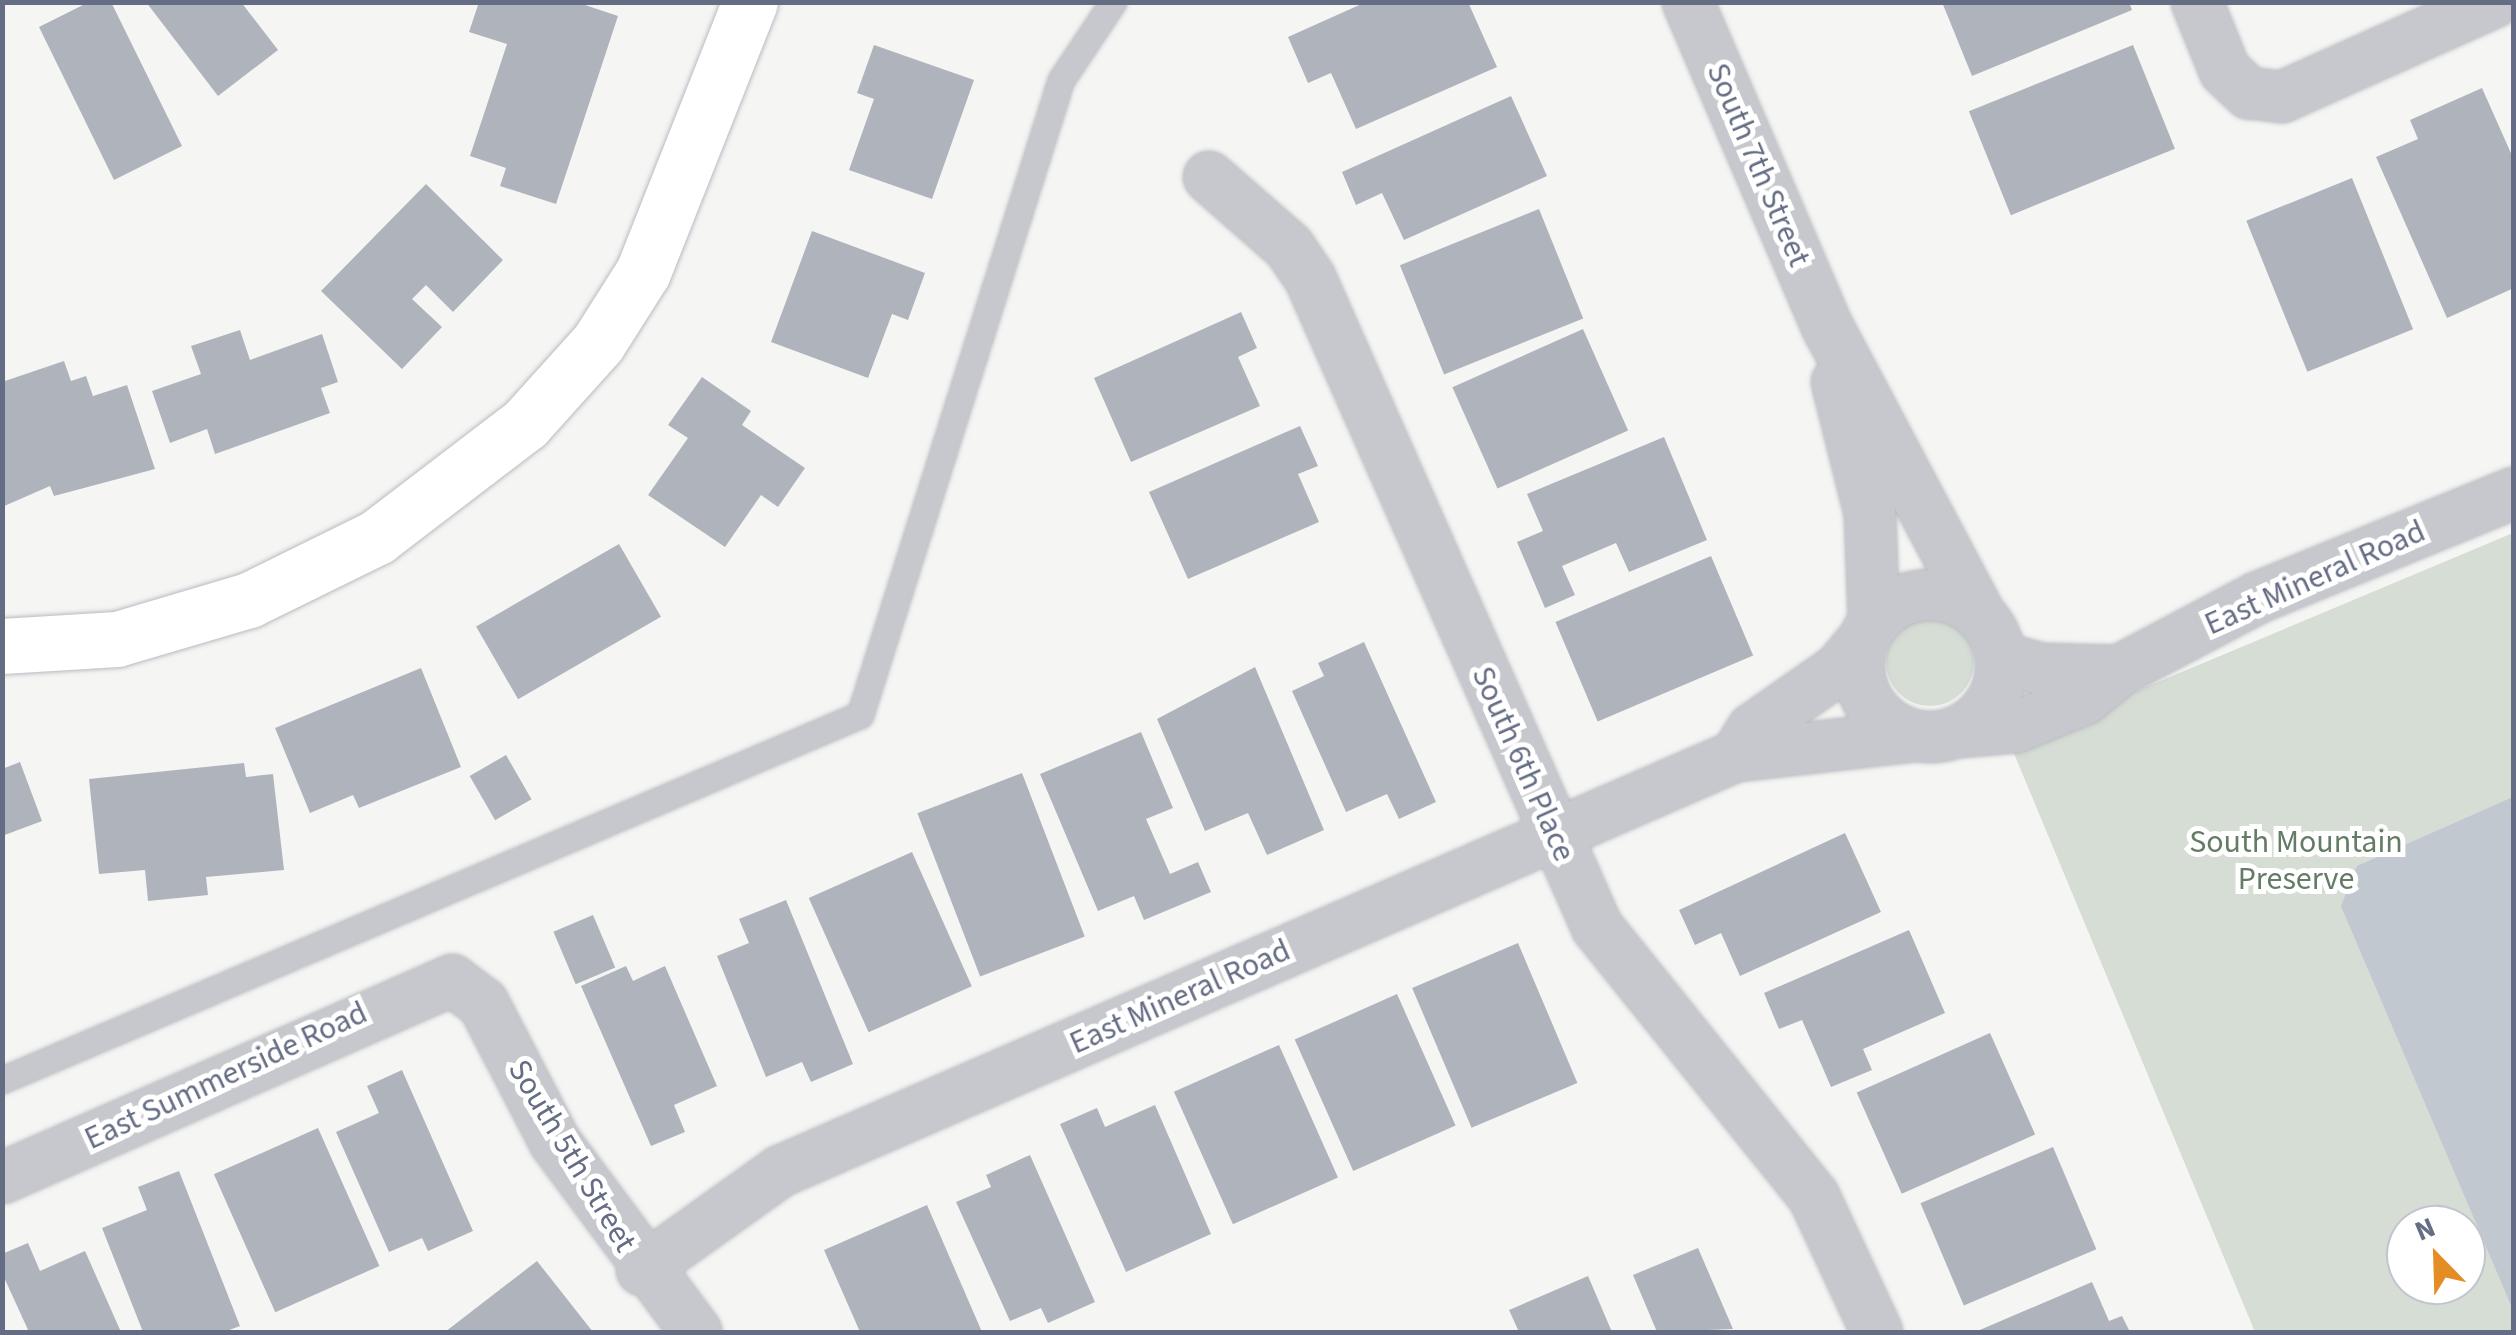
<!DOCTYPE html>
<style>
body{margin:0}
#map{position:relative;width:2516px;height:1335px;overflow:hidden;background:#f5f6f3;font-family:"Source Sans 3",sans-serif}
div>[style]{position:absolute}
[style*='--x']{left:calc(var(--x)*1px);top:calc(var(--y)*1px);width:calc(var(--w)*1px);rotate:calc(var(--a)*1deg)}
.green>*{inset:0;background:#d5ddd4}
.round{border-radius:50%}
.water>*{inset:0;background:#c2c8d0}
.building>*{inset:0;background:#afb3bb;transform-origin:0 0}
.roads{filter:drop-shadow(0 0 2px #b9bbc1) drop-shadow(0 0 2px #b9bbc1)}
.lane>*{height:25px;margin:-12.5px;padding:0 12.5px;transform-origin:12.5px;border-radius:12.5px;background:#c7c8cd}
.street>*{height:50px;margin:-25px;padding:0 25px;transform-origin:25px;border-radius:25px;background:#c7c8cd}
.street>.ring{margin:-25px;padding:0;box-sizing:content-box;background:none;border:50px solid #c7c8cd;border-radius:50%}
.secondary>*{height:55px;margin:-27.5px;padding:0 27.5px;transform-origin:27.5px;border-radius:27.5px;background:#fff}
span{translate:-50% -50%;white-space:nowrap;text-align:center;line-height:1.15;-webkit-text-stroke:10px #fff;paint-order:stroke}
.street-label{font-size:32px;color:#656d84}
.park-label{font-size:32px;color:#647b66}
.frame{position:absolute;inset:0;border:5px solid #656d84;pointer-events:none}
.north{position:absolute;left:2386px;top:1205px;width:100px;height:100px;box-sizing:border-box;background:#fff;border:2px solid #c1c5ce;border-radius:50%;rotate:337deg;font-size:28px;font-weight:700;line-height:40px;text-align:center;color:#656d84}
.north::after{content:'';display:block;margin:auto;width:35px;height:45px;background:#e48d25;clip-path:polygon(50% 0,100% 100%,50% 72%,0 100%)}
</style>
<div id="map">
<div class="green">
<i style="clip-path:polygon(evenodd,2513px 533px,2513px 1332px,2255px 1332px,2010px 744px,2513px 533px,2406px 1225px,2466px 1225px,2466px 1285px,2406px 1285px,2406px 1225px)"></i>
<i class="round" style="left:1886px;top:618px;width:88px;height:88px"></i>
</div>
<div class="water">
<i style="clip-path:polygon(2513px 797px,2513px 1310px,2341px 906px,2357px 866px)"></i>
</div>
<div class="building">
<i style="clip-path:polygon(89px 2px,111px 2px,182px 146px,114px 180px,39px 27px)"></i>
<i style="clip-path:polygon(146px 2px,241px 2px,278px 50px,218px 96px)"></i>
<i style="clip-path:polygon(479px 2px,576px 2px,618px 16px,556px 204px,500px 186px,506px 168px,470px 156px,507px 44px,469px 32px)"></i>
<i style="clip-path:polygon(1366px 2px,1468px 2px,1497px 67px,1356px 129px,1331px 73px,1308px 83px,1288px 37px)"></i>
<i style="clip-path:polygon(1942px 2px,2129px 2px,2132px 10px,1972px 76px)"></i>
<i style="clip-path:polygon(874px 45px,974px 80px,932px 199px,849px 170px,874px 99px,857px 93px)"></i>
<i style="left:2133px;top:45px;width:112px;height:177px;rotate:68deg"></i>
<i style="clip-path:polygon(2482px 88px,2514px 160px,2514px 288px,2447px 318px,2376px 157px,2418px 139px,2410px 120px)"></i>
<i style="clip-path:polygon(1511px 96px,1547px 176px,1404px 240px,1382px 193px,1356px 205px,1342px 172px)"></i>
<i style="left:2352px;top:178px;width:163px;height:114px;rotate:68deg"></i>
<i style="clip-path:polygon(426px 184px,503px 260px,453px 312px,426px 285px,412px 299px,442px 327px,402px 369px,321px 291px)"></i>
<i style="left:1539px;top:209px;width:118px;height:150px;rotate:68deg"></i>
<i style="clip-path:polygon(812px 231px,925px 273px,908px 320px,892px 314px,868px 378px,771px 342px)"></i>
<i style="clip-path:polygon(1241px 312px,1257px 348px,1238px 357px,1260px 406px,1131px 462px,1094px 378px)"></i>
<i style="left:1583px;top:329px;width:111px;height:143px;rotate:66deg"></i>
<i style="clip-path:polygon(240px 330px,250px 360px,322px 334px,338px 382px,321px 388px,330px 413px,215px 454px,207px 429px,170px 443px,152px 391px,201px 374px,191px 346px)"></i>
<i style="clip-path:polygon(64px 361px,71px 381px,86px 376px,93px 396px,127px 385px,155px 469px,54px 496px,50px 486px,2px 507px,2px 382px)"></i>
<i style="clip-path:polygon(702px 377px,751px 411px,742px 425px,805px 468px,778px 507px,761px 495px,725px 547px,648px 495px,688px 438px,668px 425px)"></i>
<i style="clip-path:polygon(1300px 426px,1318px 466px,1298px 474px,1319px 522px,1188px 579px,1149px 492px)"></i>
<i style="clip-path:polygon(1664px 437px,1707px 540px,1629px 572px,1616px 543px,1562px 566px,1575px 595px,1545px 608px,1517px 542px,1543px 531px,1527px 494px)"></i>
<i style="left:619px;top:544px;width:84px;height:165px;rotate:60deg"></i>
<i style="left:1711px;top:556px;width:108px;height:169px;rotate:67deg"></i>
<i style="clip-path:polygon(1364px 642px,1436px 802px,1399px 819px,1387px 794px,1346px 812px,1292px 691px,1324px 676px,1318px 663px)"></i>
<i style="clip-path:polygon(1255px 667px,1324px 830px,1267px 855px,1248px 813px,1205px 831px,1157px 719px)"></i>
<i style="clip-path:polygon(421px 668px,461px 767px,359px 808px,353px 795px,310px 813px,275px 728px)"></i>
<i style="clip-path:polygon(1141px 732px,1173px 808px,1146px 819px,1170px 874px,1198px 862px,1211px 892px,1144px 920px,1134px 896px,1098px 911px,1040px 774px)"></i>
<i style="left:506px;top:755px;width:51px;height:42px;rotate:60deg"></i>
<i style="clip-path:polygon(20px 762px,42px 821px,2px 836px,2px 769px)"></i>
<i style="clip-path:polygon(244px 763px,246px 777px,273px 774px,284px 870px,206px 877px,208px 895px,148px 901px,145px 870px,99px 874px,89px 779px)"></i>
<i style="left:1022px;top:773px;width:175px;height:112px;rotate:69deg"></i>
<i style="clip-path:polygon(1845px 833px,1881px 912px,1740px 976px,1721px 933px,1695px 945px,1679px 910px)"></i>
<i style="left:912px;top:852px;width:147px;height:113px;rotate:66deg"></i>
<i style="clip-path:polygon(786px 900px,853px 1064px,811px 1082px,802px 1062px,766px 1077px,717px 956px,749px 943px,739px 919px)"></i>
<i style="left:593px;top:915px;width:57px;height:43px;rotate:67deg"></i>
<i style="clip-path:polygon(1909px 930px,1945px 1013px,1863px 1049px,1872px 1070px,1831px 1087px,1802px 1020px,1779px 1029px,1764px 993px)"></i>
<i style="left:1518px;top:943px;width:152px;height:115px;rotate:67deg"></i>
<i style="clip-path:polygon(626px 966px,633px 981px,665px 966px,717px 1086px,674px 1105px,685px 1132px,651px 1146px,581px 986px)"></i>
<i style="left:1397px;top:994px;width:144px;height:112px;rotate:66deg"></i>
<i style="left:1990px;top:1033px;width:111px;height:146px;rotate:66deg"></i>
<i style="left:1279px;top:1045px;width:145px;height:115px;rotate:66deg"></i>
<i style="clip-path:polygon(402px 1070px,473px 1231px,428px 1251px,422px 1238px,389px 1252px,336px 1132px,379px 1113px,367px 1086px)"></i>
<i style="clip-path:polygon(1155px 1105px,1211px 1234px,1126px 1272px,1060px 1124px,1097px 1108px,1105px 1127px)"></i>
<i style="left:318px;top:1128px;width:151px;height:114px;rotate:66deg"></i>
<i style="left:2053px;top:1147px;width:111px;height:144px;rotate:67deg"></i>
<i style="clip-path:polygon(1030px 1155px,1095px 1302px,1048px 1323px,1041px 1308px,1010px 1321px,956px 1202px,991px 1187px,986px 1175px)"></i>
<i style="clip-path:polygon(179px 1171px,240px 1326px,224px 1332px,143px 1332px,102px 1228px,147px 1210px,138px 1187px)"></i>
<i style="clip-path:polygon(927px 1205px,982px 1332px,860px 1332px,824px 1250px)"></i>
<i style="clip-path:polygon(28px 1243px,40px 1271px,85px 1251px,121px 1332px,29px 1332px,2px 1273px,2px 1254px)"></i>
<i style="clip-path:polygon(1698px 1248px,1733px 1329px,1657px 1332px,1633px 1275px)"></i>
<i style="clip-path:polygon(537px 1261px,593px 1332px,445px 1332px)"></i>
<i style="clip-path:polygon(1588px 1276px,1612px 1332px,1519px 1332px,1509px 1310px)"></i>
<i style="clip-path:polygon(2092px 1282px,2109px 1321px,2122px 1316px,2130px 1332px,1975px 1332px)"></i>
</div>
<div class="roads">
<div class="lane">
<i style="--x:2;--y:1080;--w:932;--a:-23.05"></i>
<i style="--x:860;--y:715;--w:666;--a:-72.44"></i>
<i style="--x:1061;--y:80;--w:94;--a:-56.3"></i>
</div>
<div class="street">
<i style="--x:1688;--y:2;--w:355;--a:66.8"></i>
<i style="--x:1828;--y:328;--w:323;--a:62.1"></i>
<i style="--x:2197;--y:2;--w:74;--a:67.9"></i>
<i style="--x:2225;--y:71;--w:33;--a:43"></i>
<i style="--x:2249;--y:93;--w:33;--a:7"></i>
<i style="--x:2282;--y:97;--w:232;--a:-24.1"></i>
<i style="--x:1209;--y:177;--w:106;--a:41.2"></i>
<i style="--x:1289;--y:247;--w:37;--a:56"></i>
<i style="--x:1310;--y:278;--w:710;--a:66.14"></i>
<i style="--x:1597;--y:927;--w:346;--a:51.2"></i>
<i style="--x:1814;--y:1197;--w:149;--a:65"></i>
<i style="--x:1837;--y:382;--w:135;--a:75.9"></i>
<i style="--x:1870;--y:513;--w:109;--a:87.9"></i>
<i class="ring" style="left:1859px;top:595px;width:92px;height:92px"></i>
<i style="--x:2002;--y:658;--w:41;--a:15.8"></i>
<i style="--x:2041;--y:669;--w:78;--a:1.5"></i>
<i style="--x:1958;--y:732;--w:58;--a:-4.9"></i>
<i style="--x:2016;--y:727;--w:74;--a:-22.1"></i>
<i style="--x:2085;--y:699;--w:44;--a:-39.5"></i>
<i style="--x:2119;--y:671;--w:156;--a:-27.9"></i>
<i style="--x:2257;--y:598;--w:278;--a:-22.2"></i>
<i style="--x:1736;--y:756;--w:32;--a:-58"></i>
<i style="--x:1753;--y:729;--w:105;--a:-34.9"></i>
<i style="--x:1839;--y:669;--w:39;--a:-50"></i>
<i style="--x:2;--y:1178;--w:492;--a:-23.7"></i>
<i style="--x:452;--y:980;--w:39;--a:37"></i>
<i style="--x:483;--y:1003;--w:157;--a:62.6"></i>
<i style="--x:555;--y:1142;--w:237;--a:53.4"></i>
<i style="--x:642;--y:1270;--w:171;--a:-35.5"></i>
<i style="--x:781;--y:1171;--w:1041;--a:-23.49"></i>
<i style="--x:1736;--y:756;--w:178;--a:-6.4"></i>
</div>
<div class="secondary">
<i style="--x:2;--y:646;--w:115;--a:-3.5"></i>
<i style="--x:117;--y:639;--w:138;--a:-16.5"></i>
<i style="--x:249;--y:600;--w:143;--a:-26.2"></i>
<i style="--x:377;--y:537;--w:186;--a:-37.4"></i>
<i style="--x:525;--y:424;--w:109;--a:-48"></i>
<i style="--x:598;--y:343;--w:84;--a:-57.6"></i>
<i style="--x:643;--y:272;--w:290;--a:-68.4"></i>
</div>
</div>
<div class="street-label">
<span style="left:1758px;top:165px;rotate:67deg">South 7th Street</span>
<span style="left:2315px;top:578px;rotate:-24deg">East Mineral Road</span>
<span style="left:1523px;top:764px;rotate:66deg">South 6th Place</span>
<span style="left:1180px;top:997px;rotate:-24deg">East Mineral Road</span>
<span style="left:226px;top:1076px;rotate:-25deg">East Summerside Road</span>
<span style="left:572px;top:1156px;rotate:59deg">South 5th Street</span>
</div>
<div class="park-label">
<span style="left:2296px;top:861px">South Mountain<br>Preserve</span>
</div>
<div class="frame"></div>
<div class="north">N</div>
</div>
